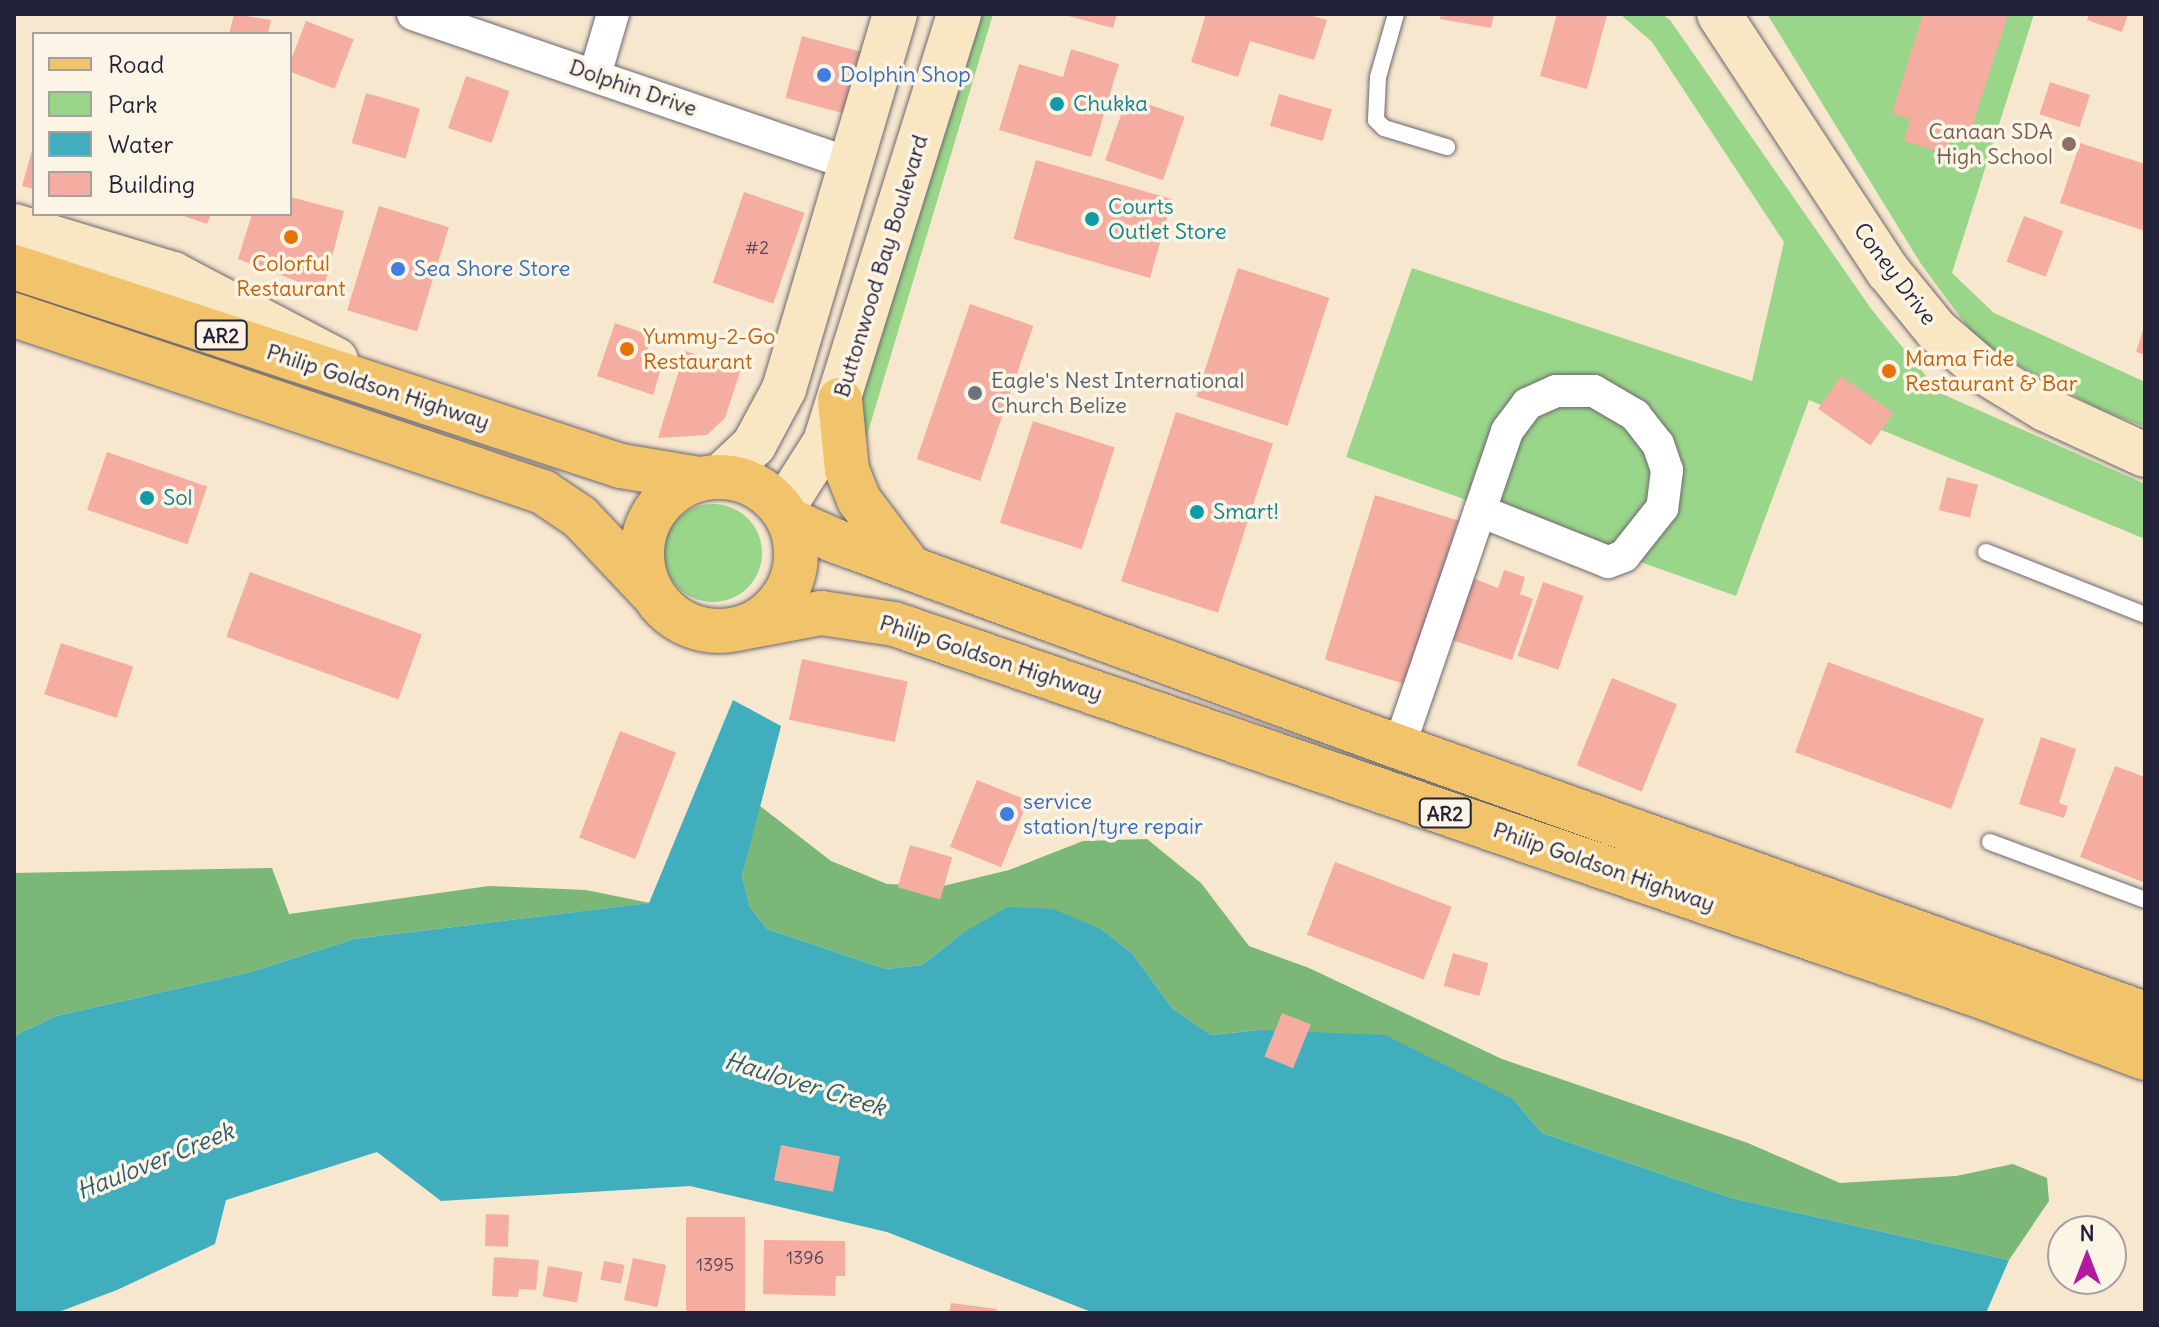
<!DOCTYPE html>
<style>
body{margin:0}
#map{position:relative;width:2159px;height:1327px;overflow:hidden;background:#f7e7cf;font-family:Delius,sans-serif}
div>[style]{position:absolute}
[style*='--x']{left:calc(var(--x)*1px);top:calc(var(--y)*1px);width:calc(var(--w)*1px);rotate:calc(var(--a)*1deg)}
.green>*{inset:0;background:#9ad68a}
.round{border-radius:50%}
.forest>*{inset:0;background:#7bb776}
.water>*{inset:0;background:#41aebe}
.building>*{inset:0;background:#f5ada2;transform-origin:0 0}
.roads{filter:drop-shadow(0 0 2px #6d676f) drop-shadow(0 0 2px #6d676f)}
.lane>*{height:16px;margin:-8px;padding:0 8px;transform-origin:8px;border-radius:8px;background:#fff}
.street>*{height:32px;margin:-16px;padding:0 16px;transform-origin:16px;border-radius:16px;background:#fff}
.secondary>*{height:44px;margin:-22px;padding:0 22px;transform-origin:22px;border-radius:22px;background:#f9e7c3}
.primary>*{height:44px;margin:-22px;padding:0 22px;transform-origin:22px;border-radius:22px;background:#f1c36a}
.primary>.ring{margin:-22px;padding:0;box-sizing:content-box;background:none;border:44px solid #f1c36a;border-radius:50%}
.dots>*{width:22px;height:22px;translate:-50% -50%;box-sizing:border-box;border:4px solid #fcf5e5;border-radius:50%}
span{translate:-50% -50%;white-space:nowrap;text-align:center;line-height:1.15;-webkit-text-stroke:7px #fcf5e5;paint-order:stroke}
.number-label{font-size:18px;color:#574555}
.number-label span{-webkit-text-stroke-width:0}
.shield-label span{padding:2px 6px;background:#fcf5e5;border:2px solid;border-radius:6px;-webkit-text-stroke-width:0}
.shield-label{font-size:20px;color:#22223b;font-weight:700}
.shop-label{font-size:22px;color:#366cbe}
.left{translate:0 -50%;text-align:left}
.street-label{font-size:22px;color:#22223b}
.culture-label{font-size:22px;color:#0d838f}
.education-label{font-size:22px;color:#785e54}
.right{translate:-100% -50%;text-align:right}
.food-label{font-size:22px;color:#c56008}
.worship-label{font-size:22px;color:#5b616d}
.water-label{font-size:24px;color:#2e5a6f;font-style:italic}
.frame{position:absolute;inset:0;border:16px solid #22223b;pointer-events:none}
.legend{position:absolute;left:32px;top:32px;width:260px;height:184px;box-sizing:border-box;background:#fcf5e5;border:2px solid #a5a1a1;margin:0;padding:10px 14px;list-style:none;font-size:24px;color:#22223b}
.legend li{display:flex;align-items:center;gap:16px;height:40px}
.legend b{width:40px;border:2px solid #a5a1a1}
.north{position:absolute;left:2047px;top:1215px;width:80px;height:80px;box-sizing:border-box;background:#fcf5e5;border:2px solid #a5a1a1;border-radius:50%;rotate:0deg;font-size:22px;font-weight:700;line-height:32px;text-align:center;color:#22223b}
.north::after{content:'';display:block;margin:auto;width:28px;height:36px;background:#b5179e;clip-path:polygon(50% 0,100% 100%,50% 72%,0 100%)}
</style>
<div id="map">
<div class="green">
<i style="clip-path:polygon(976px 14px,993px 14px,856px 472px,864px 376px)"></i>
<i style="clip-path:polygon(1620px 14px,1662px 14px,1670px 20px,1872px 310px,1940px 393px,2145px 484px,2145px 539px,1809px 400px,1736px 596px,1346px 457px,1412px 268px,1752px 381px,1784px 242px,1652px 42px)"></i>
<i style="clip-path:polygon(1767px 14px,2034px 14px,1952px 273px,1994px 313px,2145px 382px,2145px 427px,2097px 408px,1981px 345px,1921px 264px)"></i>
<i class="round" style="left:664px;top:504px;width:98px;height:98px"></i>
</div>
<div class="forest">
<i style="clip-path:polygon(760px 806px,831px 861px,887px 884px,943px 886px,1009px 870px,1083px 841px,1147px 839px,1201px 883px,1249px 946px,1309px 968px,1502px 1059px,1748px 1143px,1840px 1183px,1956px 1176px,2013px 1164px,2047px 1178px,2049px 1201px,2009px 1260px,1731px 1198px,1542px 1133px,1513px 1099px,1259px 1030px,1211px 1035px,1172px 1008px,1132px 953px,1101px 929px,964px 932px,922px 965px,886px 969px,767px 929px,750px 907px,742px 877px)"></i>
<i style="clip-path:polygon(272px 868px,289px 914px,489px 886px,586px 890px,650px 903px,354px 939px,251px 972px,56px 1016px,14px 1036px,14px 873px)"></i>
</div>
<div class="water">
<i style="clip-path:polygon(733px 700px,781px 726px,742px 877px,750px 907px,767px 929px,886px 969px,922px 965px,964px 932px,1008px 907px,1053px 909px,1101px 929px,1132px 953px,1172px 1008px,1211px 1035px,1259px 1030px,1385px 1035px,1513px 1099px,1542px 1133px,1731px 1198px,2009px 1260px,1986px 1313px,1094px 1313px,887px 1232px,690px 1186px,441px 1201px,377px 1152px,226px 1200px,215px 1244px,117px 1290px,56px 1313px,14px 1313px,14px 1036px,56px 1016px,251px 972px,354px 939px,649px 903px)"></i>
</div>
<div class="building">
<i style="clip-path:polygon(234px 14px,271px 20px,268px 34px,229px 34px)"></i>
<i style="clip-path:polygon(1061px 14px,1117px 14px,1113px 28px)"></i>
<i style="clip-path:polygon(1206px 14px,1305px 14px,1327px 20px,1314px 60px,1250px 41px,1238px 77px,1191px 62px)"></i>
<i style="clip-path:polygon(1441px 14px,1494px 14px,1491px 28px,1440px 19px)"></i>
<i style="clip-path:polygon(1557px 14px,1607px 15px,1587px 89px,1540px 76px)"></i>
<i style="clip-path:polygon(1923px 14px,2008px 14px,1969px 137px,1953px 132px,1946px 154px,1904px 141px,1910px 119px,1892px 113px)"></i>
<i style="clip-path:polygon(2089px 14px,2128px 14px,2122px 32px,2087px 20px)"></i>
<i style="left:306px;top:21px;width:51px;height:53px;rotate:21deg"></i>
<i style="left:802px;top:36px;width:62px;height:64px;rotate:15deg"></i>
<i style="clip-path:polygon(1071px 49px,1119px 64px,1091px 157px,999px 130px,1019px 64px,1063px 77px)"></i>
<i style="left:466px;top:76px;width:46px;height:55px;rotate:19deg"></i>
<i style="left:2050px;top:82px;width:42px;height:34px;rotate:18deg"></i>
<i style="left:366px;top:93px;width:56px;height:52px;rotate:16deg"></i>
<i style="left:1279px;top:94px;width:55px;height:33px;rotate:16deg"></i>
<i style="left:1127px;top:97px;width:61px;height:67px;rotate:19deg"></i>
<i style="clip-path:polygon(2080px 143px,2145px 164px,2145px 231px,2060px 203px)"></i>
<i style="clip-path:polygon(33px 147px,34px 147px,34px 189px,22px 186px)"></i>
<i style="left:1036px;top:160px;width:142px;height:82px;rotate:16deg"></i>
<i style="left:744px;top:192px;width:64px;height:96px;rotate:19deg"></i>
<i style="clip-path:polygon(290px 197px,344px 211px,323px 291px,238px 259px,252px 214px,290px 214px)"></i>
<i style="left:379px;top:206px;width:73px;height:109px;rotate:17deg"></i>
<i style="clip-path:polygon(178px 214px,211px 214px,207px 224px)"></i>
<i style="left:2024px;top:216px;width:42px;height:49px;rotate:21deg"></i>
<i style="left:1238px;top:268px;width:96px;height:135px;rotate:18deg"></i>
<i style="left:970px;top:304px;width:67px;height:164px;rotate:19deg"></i>
<i style="clip-path:polygon(615px 323px,652px 336px,643px 363px,661px 369px,653px 395px,597px 376px)"></i>
<i style="clip-path:polygon(2144px 327px,2145px 327px,2145px 355px,2136px 352px)"></i>
<i style="clip-path:polygon(685px 351px,741px 369px,725px 418px,707px 435px,658px 438px)"></i>
<i style="left:1841px;top:376px;width:64px;height:40px;rotate:35deg"></i>
<i style="left:1176px;top:412px;width:102px;height:178px;rotate:18deg"></i>
<i style="left:1033px;top:421px;width:86px;height:107px;rotate:18deg"></i>
<i style="left:107px;top:452px;width:106px;height:61px;rotate:19deg"></i>
<i style="left:1947px;top:477px;width:32px;height:34px;rotate:14deg"></i>
<i style="left:1375px;top:495px;width:87px;height:172px;rotate:17deg"></i>
<i style="clip-path:polygon(1504px 570px,1525px 577px,1520px 594px,1533px 599px,1512px 660px,1449px 639px,1470px 577px,1498px 588px)"></i>
<i style="left:250px;top:572px;width:183px;height:69px;rotate:20deg"></i>
<i style="left:1543px;top:582px;width:43px;height:78px;rotate:19deg"></i>
<i style="left:61px;top:643px;width:76px;height:54px;rotate:18deg"></i>
<i style="left:802px;top:659px;width:108px;height:62px;rotate:12deg"></i>
<i style="left:1828px;top:662px;width:166px;height:96px;rotate:20deg"></i>
<i style="left:1612px;top:678px;width:70px;height:94px;rotate:22deg"></i>
<i style="left:620px;top:731px;width:60px;height:114px;rotate:21deg"></i>
<i style="clip-path:polygon(2041px 737px,2076px 749px,2059px 803px,2068px 806px,2064px 818px,2019px 804px)"></i>
<i style="clip-path:polygon(2115px 766px,2145px 777px,2145px 883px,2080px 857px)"></i>
<i style="left:977px;top:780px;width:55px;height:72px;rotate:22deg"></i>
<i style="left:910px;top:845px;width:44px;height:44px;rotate:16deg"></i>
<i style="left:1335px;top:862px;width:125px;height:78px;rotate:21deg"></i>
<i style="left:1453px;top:953px;width:37px;height:34px;rotate:16deg"></i>
<i style="left:1282px;top:1013px;width:31px;height:47px;rotate:22deg"></i>
<i style="left:781px;top:1145px;width:60px;height:36px;rotate:11deg"></i>
<i style="left:486px;top:1214px;width:23px;height:32px;rotate:2deg"></i>
<i style="left:686px;top:1217px;width:59px;height:96px"></i>
<i style="clip-path:polygon(764px 1240px,845px 1241px,845px 1276px,836px 1276px,835px 1296px,763px 1294px)"></i>
<i style="clip-path:polygon(494px 1257px,539px 1260px,536px 1290px,519px 1289px,518px 1297px,492px 1296px)"></i>
<i style="left:633px;top:1258px;width:34px;height:43px;rotate:12deg"></i>
<i style="left:604px;top:1261px;width:21px;height:19px;rotate:11deg"></i>
<i style="left:548px;top:1266px;width:35px;height:31px;rotate:10deg"></i>
<i style="clip-path:polygon(951px 1303px,997px 1309px,996px 1313px,949px 1313px)"></i>
</div>
<div class="roads">
<div class="lane">
<i style="--x:1396;--y:14;--w:66;--a:105.9"></i>
<i style="--x:1378;--y:77;--w:43;--a:92.7"></i>
<i style="--x:1376;--y:120;--w:11;--a:45"></i>
<i style="--x:1384;--y:128;--w:66;--a:16.8"></i>
<i style="--x:1986;--y:552;--w:171;--a:21.6"></i>
<i style="--x:1990;--y:842;--w:165;--a:20.5"></i>
</div>
<div class="street">
<i style="--x:413;--y:14;--w:464;--a:18.9"></i>
<i style="--x:595;--y:75;--w:64;--a:-73.6"></i>
<i style="--x:1399;--y:747;--w:334;--a:-71.1"></i>
<i style="--x:1507;--y:431;--w:34;--a:-53"></i>
<i style="--x:1527;--y:404;--w:32;--a:-24"></i>
<i style="--x:1556;--y:391;--w:38;--a:0"></i>
<i style="--x:1594;--y:391;--w:48;--a:30.3"></i>
<i style="--x:1635;--y:415;--w:37;--a:52"></i>
<i style="--x:1658;--y:444;--w:28;--a:71"></i>
<i style="--x:1667;--y:470;--w:38;--a:97"></i>
<i style="--x:1662;--y:508;--w:61;--a:128.4"></i>
<i style="--x:1624;--y:556;--w:17;--a:159"></i>
<i style="--x:1608;--y:562;--w:138;--a:-158.3"></i>
</div>
<div class="secondary">
<i style="--x:1719;--y:14;--w:308;--a:56.7"></i>
<i style="--x:1888;--y:271;--w:76;--a:50.9"></i>
<i style="--x:1936;--y:330;--w:66;--a:40.7"></i>
<i style="--x:1986;--y:373;--w:69;--a:31.4"></i>
<i style="--x:2045;--y:409;--w:110;--a:24.7"></i>
<i style="--x:14;--y:226;--w:166;--a:16.8"></i>
<i style="--x:173;--y:274;--w:184;--a:27.8"></i>
<i style="--x:721;--y:476;--w:45;--a:-43.2"></i>
<i style="--x:754;--y:445;--w:64;--a:-61.8"></i>
<i style="--x:784;--y:389;--w:391;--a:-73.5"></i>
<i style="--x:783;--y:508;--w:78;--a:-57.5"></i>
<i style="--x:825;--y:442;--w:448;--a:-72.6"></i>
</div>
<div class="primary">
<i style="--x:14;--y:267;--w:639;--a:18.15"></i>
<i style="--x:621;--y:466;--w:79;--a:9.5"></i>
<i style="--x:14;--y:315;--w:558;--a:18.5"></i>
<i style="--x:543;--y:492;--w:45;--a:34"></i>
<i style="--x:580;--y:517;--w:102;--a:46.6"></i>
<i style="--x:840;--y:400;--w:70;--a:84.3"></i>
<i style="--x:847;--y:470;--w:32;--a:68"></i>
<i style="--x:859;--y:500;--w:83;--a:52.9"></i>
<i class="ring" style="left:642px;top:477px;width:110px;height:110px"></i>
<i style="--x:789;--y:520;--w:48;--a:24.4"></i>
<i style="--x:833;--y:540;--w:603;--a:20.09"></i>
<i style="--x:1399;--y:747;--w:792;--a:19.69"></i>
<i style="--x:737;--y:629;--w:86;--a:-10.8"></i>
<i style="--x:821;--y:613;--w:74;--a:8.6"></i>
<i style="--x:894;--y:624;--w:1145;--a:18.91"></i>
<i style="--x:1977;--y:995;--w:179;--a:20.6"></i>
</div>
</div>
<div class="dots">
<i style="left:824px;top:75px;background:#3f7fe0"></i>
<i style="left:1057px;top:104px;background:#0f9aa8"></i>
<i style="left:2069px;top:144px;background:#8d6e63"></i>
<i style="left:1092px;top:219px;background:#0f9aa8"></i>
<i style="left:291px;top:237px;background:#e8710a"></i>
<i style="left:398px;top:269px;background:#3f7fe0"></i>
<i style="left:627px;top:349px;background:#e8710a"></i>
<i style="left:1889px;top:371px;background:#e8710a"></i>
<i style="left:975px;top:393px;background:#6b7280"></i>
<i style="left:147px;top:498px;background:#0f9aa8"></i>
<i style="left:1197px;top:512px;background:#0f9aa8"></i>
<i style="left:1007px;top:814px;background:#3f7fe0"></i>
</div>
<div class="number-label">
<span style="left:757px;top:248px">#2</span>
<span style="left:805px;top:1258px">1396</span>
<span style="left:715px;top:1265px">1395</span>
</div>
<div class="shield-label">
<span style="left:221px;top:335px">AR2</span>
<span style="left:1445px;top:813px">AR2</span>
</div>
<div class="shop-label">
<span class="left" style="left:840px;top:75px">Dolphin Shop</span>
<span class="left" style="left:414px;top:269px">Sea Shore Store</span>
<span class="left" style="left:1023px;top:814px">service<br>station/tyre repair</span>
</div>
<div class="street-label">
<span style="left:633px;top:88px;rotate:19deg">Dolphin Drive</span>
<span style="left:881px;top:266px;rotate:-73deg">Buttonwood Bay Boulevard</span>
<span style="left:1895px;top:274px;rotate:53deg">Coney Drive</span>
<span style="left:378px;top:387px;rotate:18deg">Philip Goldson Highway</span>
<span style="left:991px;top:658px;rotate:18deg">Philip Goldson Highway</span>
<span style="left:1604px;top:867px;rotate:19deg">Philip Goldson Highway</span>
</div>
<div class="culture-label">
<span class="left" style="left:1073px;top:104px">Chukka</span>
<span class="left" style="left:1108px;top:219px">Courts<br>Outlet Store</span>
<span class="left" style="left:163px;top:498px">Sol</span>
<span class="left" style="left:1213px;top:512px">Smart!</span>
</div>
<div class="education-label">
<span class="right" style="left:2053px;top:144px">Canaan SDA<br>High School</span>
</div>
<div class="food-label">
<span style="left:291px;top:276px">Colorful<br>Restaurant</span>
<span class="left" style="left:643px;top:349px">Yummy-2-Go<br>Restaurant</span>
<span class="left" style="left:1905px;top:371px">Mama Fide<br>Restaurant &amp; Bar</span>
</div>
<div class="worship-label">
<span class="left" style="left:991px;top:393px">Eagle's Nest International<br>Church Belize</span>
</div>
<div class="water-label">
<span style="left:805px;top:1084px;rotate:17deg">Haulover Creek</span>
<span style="left:155px;top:1161px;rotate:-22deg">Haulover Creek</span>
</div>
<div class="frame"></div>
<ul class="legend">
<li><b style="height:10px;background:#f1c36a"></b>Road</li>
<li><b style="height:22px;background:#9ad68a"></b>Park</li>
<li><b style="height:22px;background:#41aebe"></b>Water</li>
<li><b style="height:22px;background:#f5ada2"></b>Building</li>
</ul>
<div class="north">N</div>
</div>
